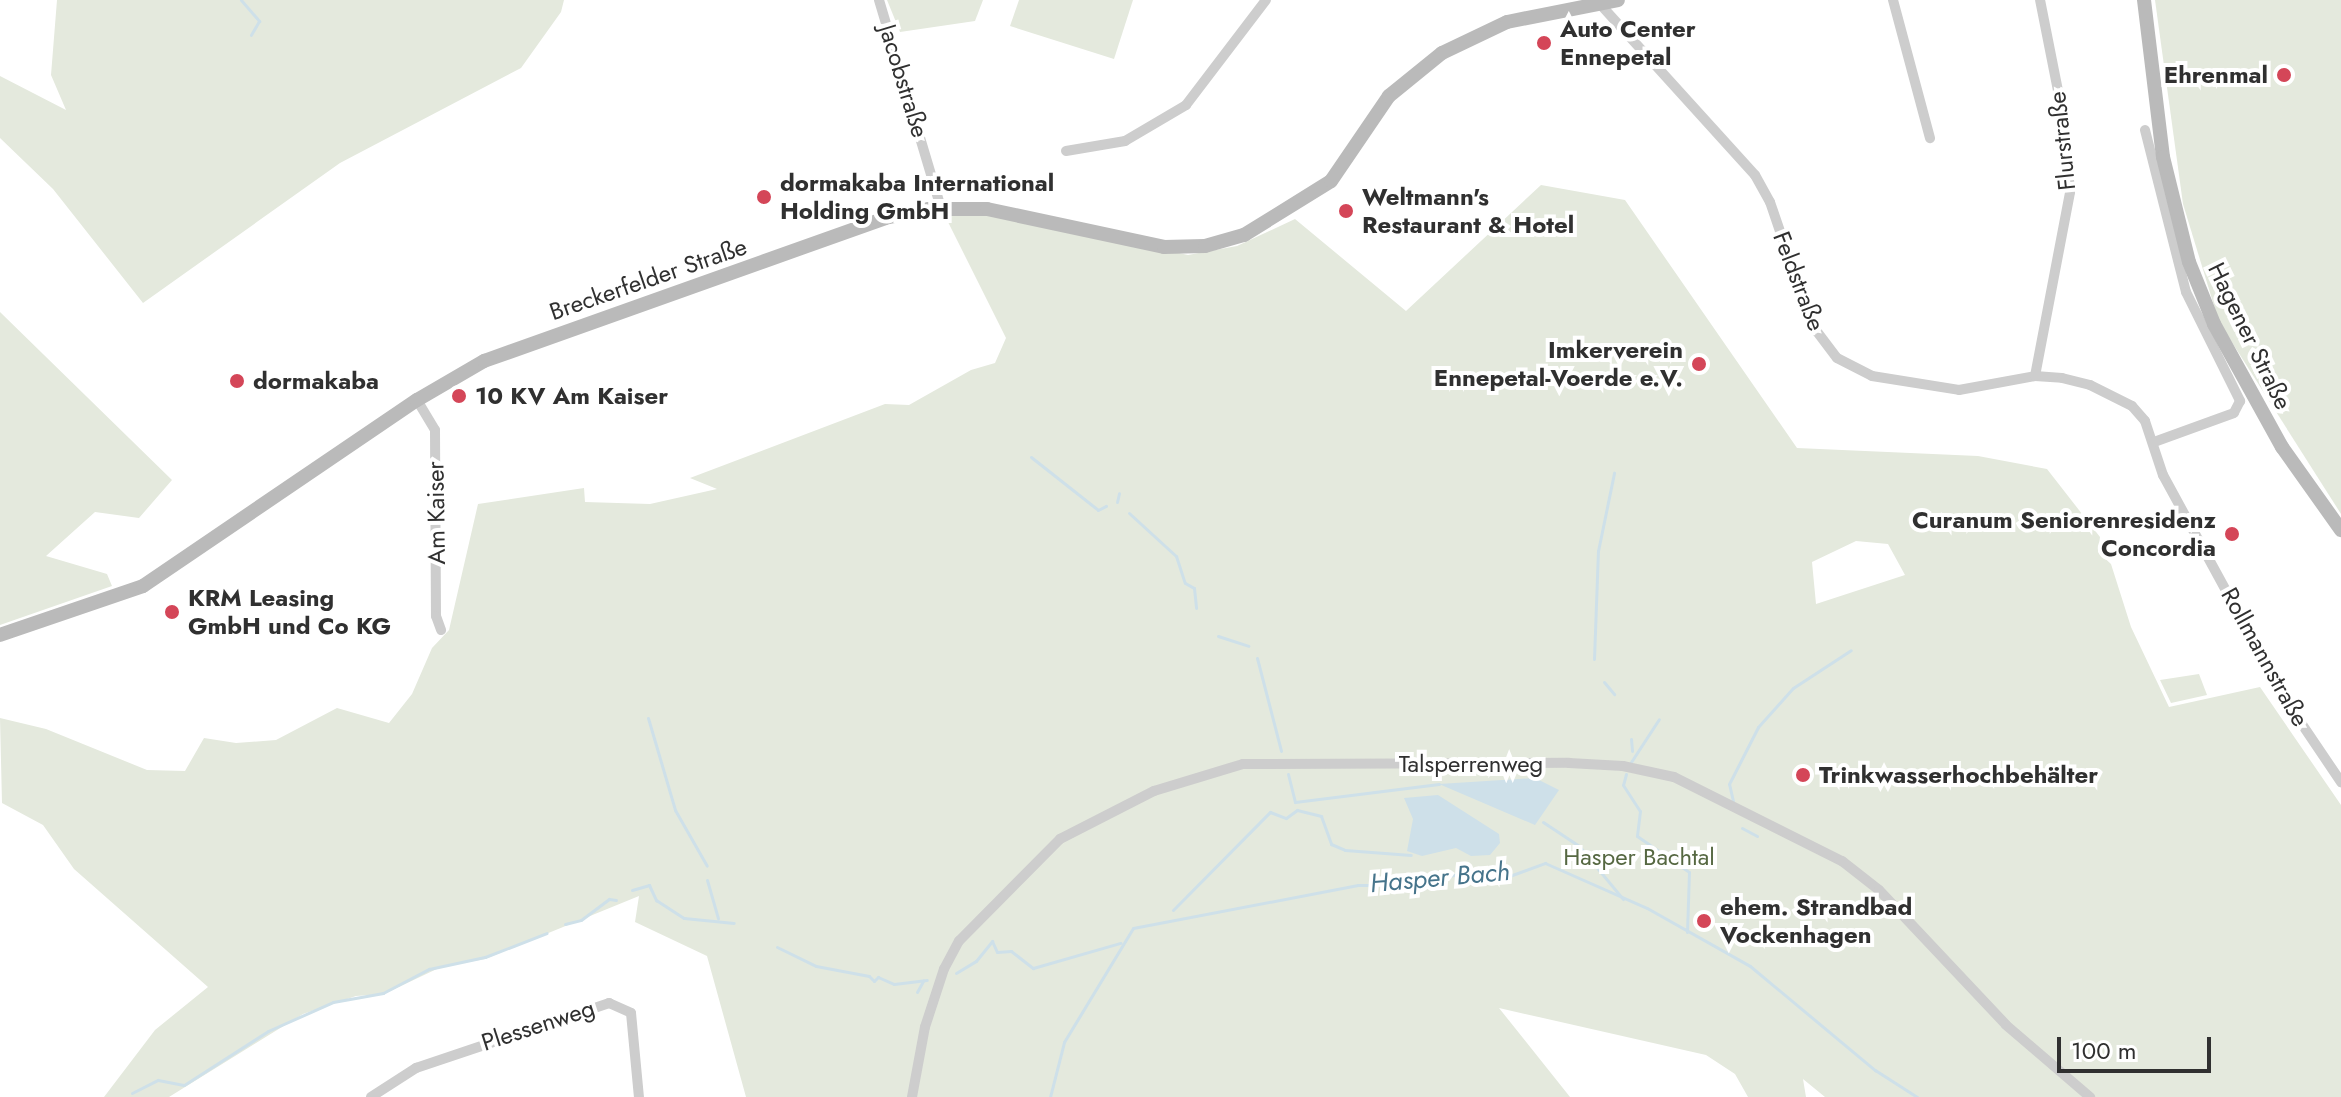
<!DOCTYPE html>
<meta charset="utf-8">
<style>
body{margin:0}
#map{position:relative;width:2341px;height:1097px;overflow:hidden;background:#fff;font-family:Jost,sans-serif}
div>[style]{position:absolute}
[style*='--x']{left:calc(var(--x)*1px);top:calc(var(--y)*1px);width:calc(var(--w)*1px);rotate:calc(var(--a)*1deg)}
.green>*{inset:0;background:#e4e9dd}
.water>*{inset:0;background:#cee0e9}
.stream>*{height:3px;margin:-1.5px;padding:0 1.5px;transform-origin:1.5px;border-radius:1.5px;background:#cee0e9}
.minor>*{height:10px;margin:-5px;padding:0 5px;transform-origin:5px;border-radius:5px;background:#cdcdcd}
.secondary>*{height:14px;margin:-7px;padding:0 7px;transform-origin:7px;border-radius:7px;background:#bababa}
.dots>*{width:22px;height:22px;translate:-50% -50%;box-sizing:border-box;border:4px solid #fff;border-radius:50%}
span{translate:-50% -50%;white-space:nowrap;text-align:center;line-height:1.15;-webkit-text-stroke:8px #fff;paint-order:stroke}
.poi-label{font-size:24px;color:#303030;font-weight:700}
.left{translate:0 -50%;text-align:left}
.right{translate:-100% -50%;text-align:right}
.street-label{font-size:24px;color:#303030}
.park-label{font-size:24px;color:#566842}
.water-label{font-size:26px;color:#46748b;font-style:italic}
.scale{position:absolute;left:2057px;top:1037px;width:154px;height:36px;box-sizing:border-box;border:4px solid #303030;border-top:0;padding-left:10px;font-size:24px;line-height:28px;white-space:nowrap;color:#303030;-webkit-text-stroke:6px #fff;paint-order:stroke}
</style>
<div id="map">
<div class="green">
<i style="clip-path:polygon(57px 0,564px 0,561px 12px,521px 68px,340px 163px,143px 303px,53px 189px,0 138px,0 76px,66px 110px,51px 75px)"></i>
<i style="clip-path:polygon(887px 0,983px 0,975px 21px,900px 32px)"></i>
<i style="clip-path:polygon(1019px 0,1133px 0,1114px 59px,1010px 26px)"></i>
<i style="clip-path:polygon(2155px 0,2341px 0,2341px 514px,2219px 322px,2183px 204px)"></i>
<i style="clip-path:polygon(evenodd,1541px 185px,1625px 200px,1797px 448px,1978px 456px,2047px 469px,2100px 537px,2098px 552px,2111px 564px,2131px 627px,2169px 707px,2260px 687px,2341px 805px,2341px 1097px,1825px 1097px,1803px 1079px,1806px 1097px,1748px 1097px,1735px 1074px,1706px 1055px,1499px 1008px,1570px 1097px,746px 1097px,707px 956px,635px 922px,639px 896px,485px 959px,441px 967px,384px 994px,356px 996px,303px 1014px,169px 1097px,104px 1097px,155px 1030px,208px 987px,74px 869px,43px 825px,2px 803px,0 718px,46px 729px,147px 770px,185px 771px,204px 738px,236px 743px,276px 740px,337px 708px,389px 723px,412px 694px,432px 648px,449px 630px,478px 504px,584px 488px,585px 502px,650px 504px,717px 489px,690px 478px,885px 404px,909px 405px,971px 370px,995px 363px,1006px 338px,943px 212px,1016px 218px,1188px 255px,1237px 246px,1295px 219px,1406px 311px,1541px 185px,1856px 541px,1888px 544px,1905px 575px,1816px 604px,1812px 562px,1856px 541px)"></i>
<i style="clip-path:polygon(0 312px,172px 480px,139px 518px,95px 512px,46px 556px,107px 574px,112px 586px,0 625px)"></i>
<i style="clip-path:polygon(2199px 674px,2207px 695px,2171px 703px,2160px 680px)"></i>
</div>
<div class="water">
<i style="clip-path:polygon(1535px 778px,1559px 790px,1535px 825px,1439px 784px)"></i>
<i style="clip-path:polygon(1438px 795px,1499px 834px,1500px 843px,1490px 855px,1471px 856px,1456px 848px,1422px 856px,1407px 851px,1413px 819px,1404px 798px)"></i>
</div>
<div class="stream">
<i style="--x:241;--y:0;--w:28;--a:49"></i>
<i style="--x:259;--y:21;--w:16;--a:120"></i>
<i style="--x:1031;--y:457;--w:85;--a:38.3"></i>
<i style="--x:1098;--y:510;--w:9;--a:-27"></i>
<i style="--x:1117;--y:502;--w:9;--a:-77"></i>
<i style="--x:1129;--y:513;--w:64;--a:42.5"></i>
<i style="--x:1176;--y:556;--w:28;--a:72"></i>
<i style="--x:1185;--y:583;--w:10;--a:29"></i>
<i style="--x:1194;--y:588;--w:20;--a:84"></i>
<i style="--x:1218;--y:636;--w:32;--a:18"></i>
<i style="--x:1257;--y:658;--w:96;--a:75.5"></i>
<i style="--x:1594;--y:659;--w:108;--a:-87.9"></i>
<i style="--x:1598;--y:551;--w:80;--a:-78.4"></i>
<i style="--x:1604;--y:682;--w:16;--a:50"></i>
<i style="--x:648;--y:718;--w:96;--a:73.6"></i>
<i style="--x:675;--y:810;--w:64;--a:60.3"></i>
<i style="--x:1631;--y:739;--w:12;--a:85"></i>
<i style="--x:1631;--y:762;--w:51;--a:-56.9"></i>
<i style="--x:1288;--y:774;--w:29;--a:76"></i>
<i style="--x:1295;--y:802;--w:145;--a:-7.1"></i>
<i style="--x:1626;--y:774;--w:11;--a:105"></i>
<i style="--x:1623;--y:785;--w:31;--a:57"></i>
<i style="--x:1640;--y:811;--w:25;--a:97"></i>
<i style="--x:1637;--y:836;--w:63;--a:34.7"></i>
<i style="--x:1689;--y:872;--w:60;--a:91.9"></i>
<i style="--x:1733;--y:801;--w:17;--a:-103"></i>
<i style="--x:1729;--y:784;--w:64;--a:-63"></i>
<i style="--x:1758;--y:727;--w:52;--a:-48.1"></i>
<i style="--x:1793;--y:688;--w:69;--a:-33.2"></i>
<i style="--x:1543;--y:822;--w:43;--a:33.7"></i>
<i style="--x:1579;--y:846;--w:69;--a:50.3"></i>
<i style="--x:1742;--y:828;--w:17;--a:28"></i>
<i style="--x:707;--y:880;--w:40;--a:74"></i>
<i style="--x:632;--y:890;--w:18;--a:-16"></i>
<i style="--x:649;--y:885;--w:17;--a:65"></i>
<i style="--x:656;--y:900;--w:33;--a:33"></i>
<i style="--x:684;--y:918;--w:50;--a:5.7"></i>
<i style="--x:1173;--y:910;--w:138;--a:-45.3"></i>
<i style="--x:1270;--y:812;--w:17;--a:21"></i>
<i style="--x:1286;--y:818;--w:14;--a:-36"></i>
<i style="--x:1297;--y:810;--w:25;--a:14"></i>
<i style="--x:1321;--y:816;--w:30;--a:70"></i>
<i style="--x:1331;--y:844;--w:15;--a:23"></i>
<i style="--x:1345;--y:850;--w:66;--a:4.3"></i>
<i style="--x:565;--y:924;--w:16;--a:-14"></i>
<i style="--x:581;--y:920;--w:35;--a:-37"></i>
<i style="--x:609;--y:899;--w:7;--a:8"></i>
<i style="--x:777;--y:947;--w:43;--a:26"></i>
<i style="--x:816;--y:966;--w:54;--a:10.7"></i>
<i style="--x:869;--y:976;--w:7;--a:45"></i>
<i style="--x:874;--y:981;--w:6;--a:-45"></i>
<i style="--x:878;--y:977;--w:17;--a:24"></i>
<i style="--x:894;--y:984;--w:33;--a:-7"></i>
<i style="--x:956;--y:973;--w:23;--a:-31"></i>
<i style="--x:976;--y:961;--w:26;--a:-51"></i>
<i style="--x:992;--y:941;--w:12;--a:66"></i>
<i style="--x:997;--y:952;--w:14;--a:-4"></i>
<i style="--x:1011;--y:951;--w:28;--a:38"></i>
<i style="--x:1033;--y:968;--w:91;--a:-16"></i>
<i style="--x:917;--y:992;--w:13;--a:-61"></i>
<i style="--x:132;--y:1093;--w:29;--a:-27"></i>
<i style="--x:158;--y:1080;--w:26;--a:11"></i>
<i style="--x:184;--y:1085;--w:100;--a:-32.7"></i>
<i style="--x:268;--y:1031;--w:71;--a:-24"></i>
<i style="--x:333;--y:1002;--w:51;--a:-10.2"></i>
<i style="--x:383;--y:993;--w:52;--a:-27.6"></i>
<i style="--x:429;--y:969;--w:57;--a:-12.1"></i>
<i style="--x:485;--y:957;--w:66;--a:-21.2"></i>
<i style="--x:1050;--y:1097;--w:57;--a:-75.7"></i>
<i style="--x:1064;--y:1042;--w:133;--a:-58.8"></i>
<i style="--x:1133;--y:928;--w:229;--a:-10.8"></i>
<i style="--x:1358;--y:885;--w:40;--a:0"></i>
<i style="--x:1398;--y:885;--w:74;--a:-10.1"></i>
<i style="--x:1471;--y:872;--w:34;--a:10"></i>
<i style="--x:1504;--y:878;--w:44;--a:-20.1"></i>
<i style="--x:1545;--y:863;--w:111;--a:23.8"></i>
<i style="--x:1647;--y:908;--w:118;--a:29.4"></i>
<i style="--x:1750;--y:966;--w:163;--a:39.8"></i>
<i style="--x:1875;--y:1070;--w:50;--a:32.7"></i>
</div>
<div class="minor">
<i style="--x:879;--y:0;--w:217;--a:73.4"></i>
<i style="--x:1893;--y:0;--w:143;--a:75"></i>
<i style="--x:1599;--y:3;--w:232;--a:47.8"></i>
<i style="--x:1755;--y:175;--w:31;--a:61"></i>
<i style="--x:1770;--y:202;--w:130;--a:71.1"></i>
<i style="--x:1812;--y:325;--w:41;--a:52.9"></i>
<i style="--x:1837;--y:358;--w:39;--a:27"></i>
<i style="--x:1872;--y:376;--w:88;--a:9.1"></i>
<i style="--x:1959;--y:390;--w:77;--a:-10.4"></i>
<i style="--x:2035;--y:376;--w:27;--a:4"></i>
<i style="--x:2062;--y:378;--w:29;--a:14"></i>
<i style="--x:2090;--y:385;--w:47;--a:26.6"></i>
<i style="--x:2132;--y:406;--w:20;--a:49"></i>
<i style="--x:2145;--y:421;--w:57;--a:71.6"></i>
<i style="--x:2163;--y:475;--w:259;--a:61.4"></i>
<i style="--x:2287;--y:702;--w:97;--a:56"></i>
<i style="--x:2145;--y:130;--w:167;--a:75.8"></i>
<i style="--x:2186;--y:292;--w:122;--a:63.6"></i>
<i style="--x:2240;--y:401;--w:13;--a:117"></i>
<i style="--x:2234;--y:413;--w:85;--a:160.1"></i>
<i style="--x:1066;--y:151;--w:60;--a:-9.6"></i>
<i style="--x:1125;--y:141;--w:71;--a:-30.5"></i>
<i style="--x:1186;--y:105;--w:132;--a:-52.7"></i>
<i style="--x:2035;--y:376;--w:187;--a:-79.2"></i>
<i style="--x:2070;--y:192;--w:71;--a:-94.8"></i>
<i style="--x:2064;--y:121;--w:123;--a:-101.2"></i>
<i style="--x:417;--y:400;--w:35;--a:59"></i>
<i style="--x:435;--y:430;--w:186;--a:89.7"></i>
<i style="--x:436;--y:616;--w:15;--a:70"></i>
<i style="--x:371;--y:1097;--w:54;--a:-32.8"></i>
<i style="--x:416;--y:1068;--w:204;--a:-18.6"></i>
<i style="--x:609;--y:1003;--w:24;--a:24"></i>
<i style="--x:631;--y:1013;--w:84;--a:84.6"></i>
<i style="--x:912;--y:1097;--w:71;--a:-79.5"></i>
<i style="--x:925;--y:1027;--w:61;--a:-71.9"></i>
<i style="--x:944;--y:969;--w:32;--a:-62"></i>
<i style="--x:959;--y:941;--w:144;--a:-45.3"></i>
<i style="--x:1060;--y:839;--w:106;--a:-27.1"></i>
<i style="--x:1154;--y:791;--w:93;--a:-16.9"></i>
<i style="--x:1243;--y:764;--w:326;--a:-0.2"></i>
<i style="--x:1569;--y:763;--w:54;--a:3.2"></i>
<i style="--x:1623;--y:766;--w:52;--a:12.2"></i>
<i style="--x:1674;--y:777;--w:188;--a:26.6"></i>
<i style="--x:1842;--y:861;--w:47;--a:38.1"></i>
<i style="--x:1879;--y:890;--w:185;--a:46.7"></i>
<i style="--x:2006;--y:1025;--w:111;--a:40.6"></i>
</div>
<div class="secondary">
<i style="--x:2144;--y:0;--w:158;--a:83.1"></i>
<i style="--x:2163;--y:157;--w:108;--a:76.1"></i>
<i style="--x:2189;--y:262;--w:67;--a:68"></i>
<i style="--x:2214;--y:324;--w:141;--a:61.1"></i>
<i style="--x:2282;--y:447;--w:102;--a:54.6"></i>
<i style="--x:0;--y:635;--w:151;--a:-18.9"></i>
<i style="--x:143;--y:586;--w:331;--a:-34.2"></i>
<i style="--x:417;--y:400;--w:78;--a:-30.2"></i>
<i style="--x:484;--y:361;--w:426;--a:-19.6"></i>
<i style="--x:885;--y:218;--w:45;--a:-11.6"></i>
<i style="--x:929;--y:209;--w:58;--a:0"></i>
<i style="--x:987;--y:209;--w:181;--a:12.1"></i>
<i style="--x:1164;--y:247;--w:41;--a:-1.4"></i>
<i style="--x:1205;--y:246;--w:41;--a:-15.8"></i>
<i style="--x:1244;--y:235;--w:102;--a:-31.8"></i>
<i style="--x:1331;--y:181;--w:103;--a:-55.7"></i>
<i style="--x:1389;--y:96;--w:68;--a:-39.1"></i>
<i style="--x:1442;--y:53;--w:72;--a:-25.5"></i>
<i style="--x:1507;--y:22;--w:113;--a:-11.2"></i>
</div>
<div class="dots">
<i style="left:1544px;top:43px;background:#d44658"></i>
<i style="left:2284px;top:75px;background:#d44658"></i>
<i style="left:764px;top:197px;background:#d44658"></i>
<i style="left:1346px;top:211px;background:#d44658"></i>
<i style="left:1699px;top:364px;background:#d44658"></i>
<i style="left:237px;top:381px;background:#d44658"></i>
<i style="left:459px;top:396px;background:#d44658"></i>
<i style="left:2232px;top:534px;background:#d44658"></i>
<i style="left:172px;top:612px;background:#d44658"></i>
<i style="left:1803px;top:775px;background:#d44658"></i>
<i style="left:1704px;top:921px;background:#d44658"></i>
</div>
<div class="poi-label">
<span class="left" style="left:1560px;top:43px">Auto Center<br>Ennepetal</span>
<span class="right" style="left:2268px;top:75px">Ehrenmal</span>
<span class="left" style="left:780px;top:197px">dormakaba International<br>Holding GmbH</span>
<span class="left" style="left:1362px;top:211px">Weltmann's<br>Restaurant &amp; Hotel</span>
<span class="right" style="left:1683px;top:364px">Imkerverein<br>Ennepetal-Voerde e.V.</span>
<span class="left" style="left:253px;top:381px">dormakaba</span>
<span class="left" style="left:475px;top:396px">10 KV Am Kaiser</span>
<span class="right" style="left:2216px;top:534px">Curanum Seniorenresidenz<br>Concordia</span>
<span class="left" style="left:188px;top:612px">KRM Leasing<br>GmbH und Co KG</span>
<span class="left" style="left:1819px;top:775px">Trinkwasserhochbehälter</span>
<span class="left" style="left:1720px;top:921px">ehem. Strandbad<br>Vockenhagen</span>
</div>
<div class="street-label">
<span style="left:904px;top:81px;rotate:73deg">Jacobstraße</span>
<span style="left:2062px;top:141px;rotate:-96deg">Flurstraße</span>
<span style="left:648px;top:279px;rotate:-19deg">Breckerfelder Straße</span>
<span style="left:1799px;top:281px;rotate:69deg">Feldstraße</span>
<span style="left:2250px;top:336px;rotate:64deg">Hagener Straße</span>
<span style="left:436px;top:513px;rotate:-91deg">Am Kaiser</span>
<span style="left:2265px;top:657px;rotate:61deg">Rollmannstraße</span>
<span style="left:1471px;top:764px">Talsperrenweg</span>
<span style="left:538px;top:1025px;rotate:-18deg">Plessenweg</span>
</div>
<div class="park-label">
<span style="left:1639px;top:857px">Hasper Bachtal</span>
</div>
<div class="water-label">
<span style="left:1440px;top:878px;rotate:-5deg">Hasper Bach</span>
</div>
<div class="scale">100 m</div>
</div>
